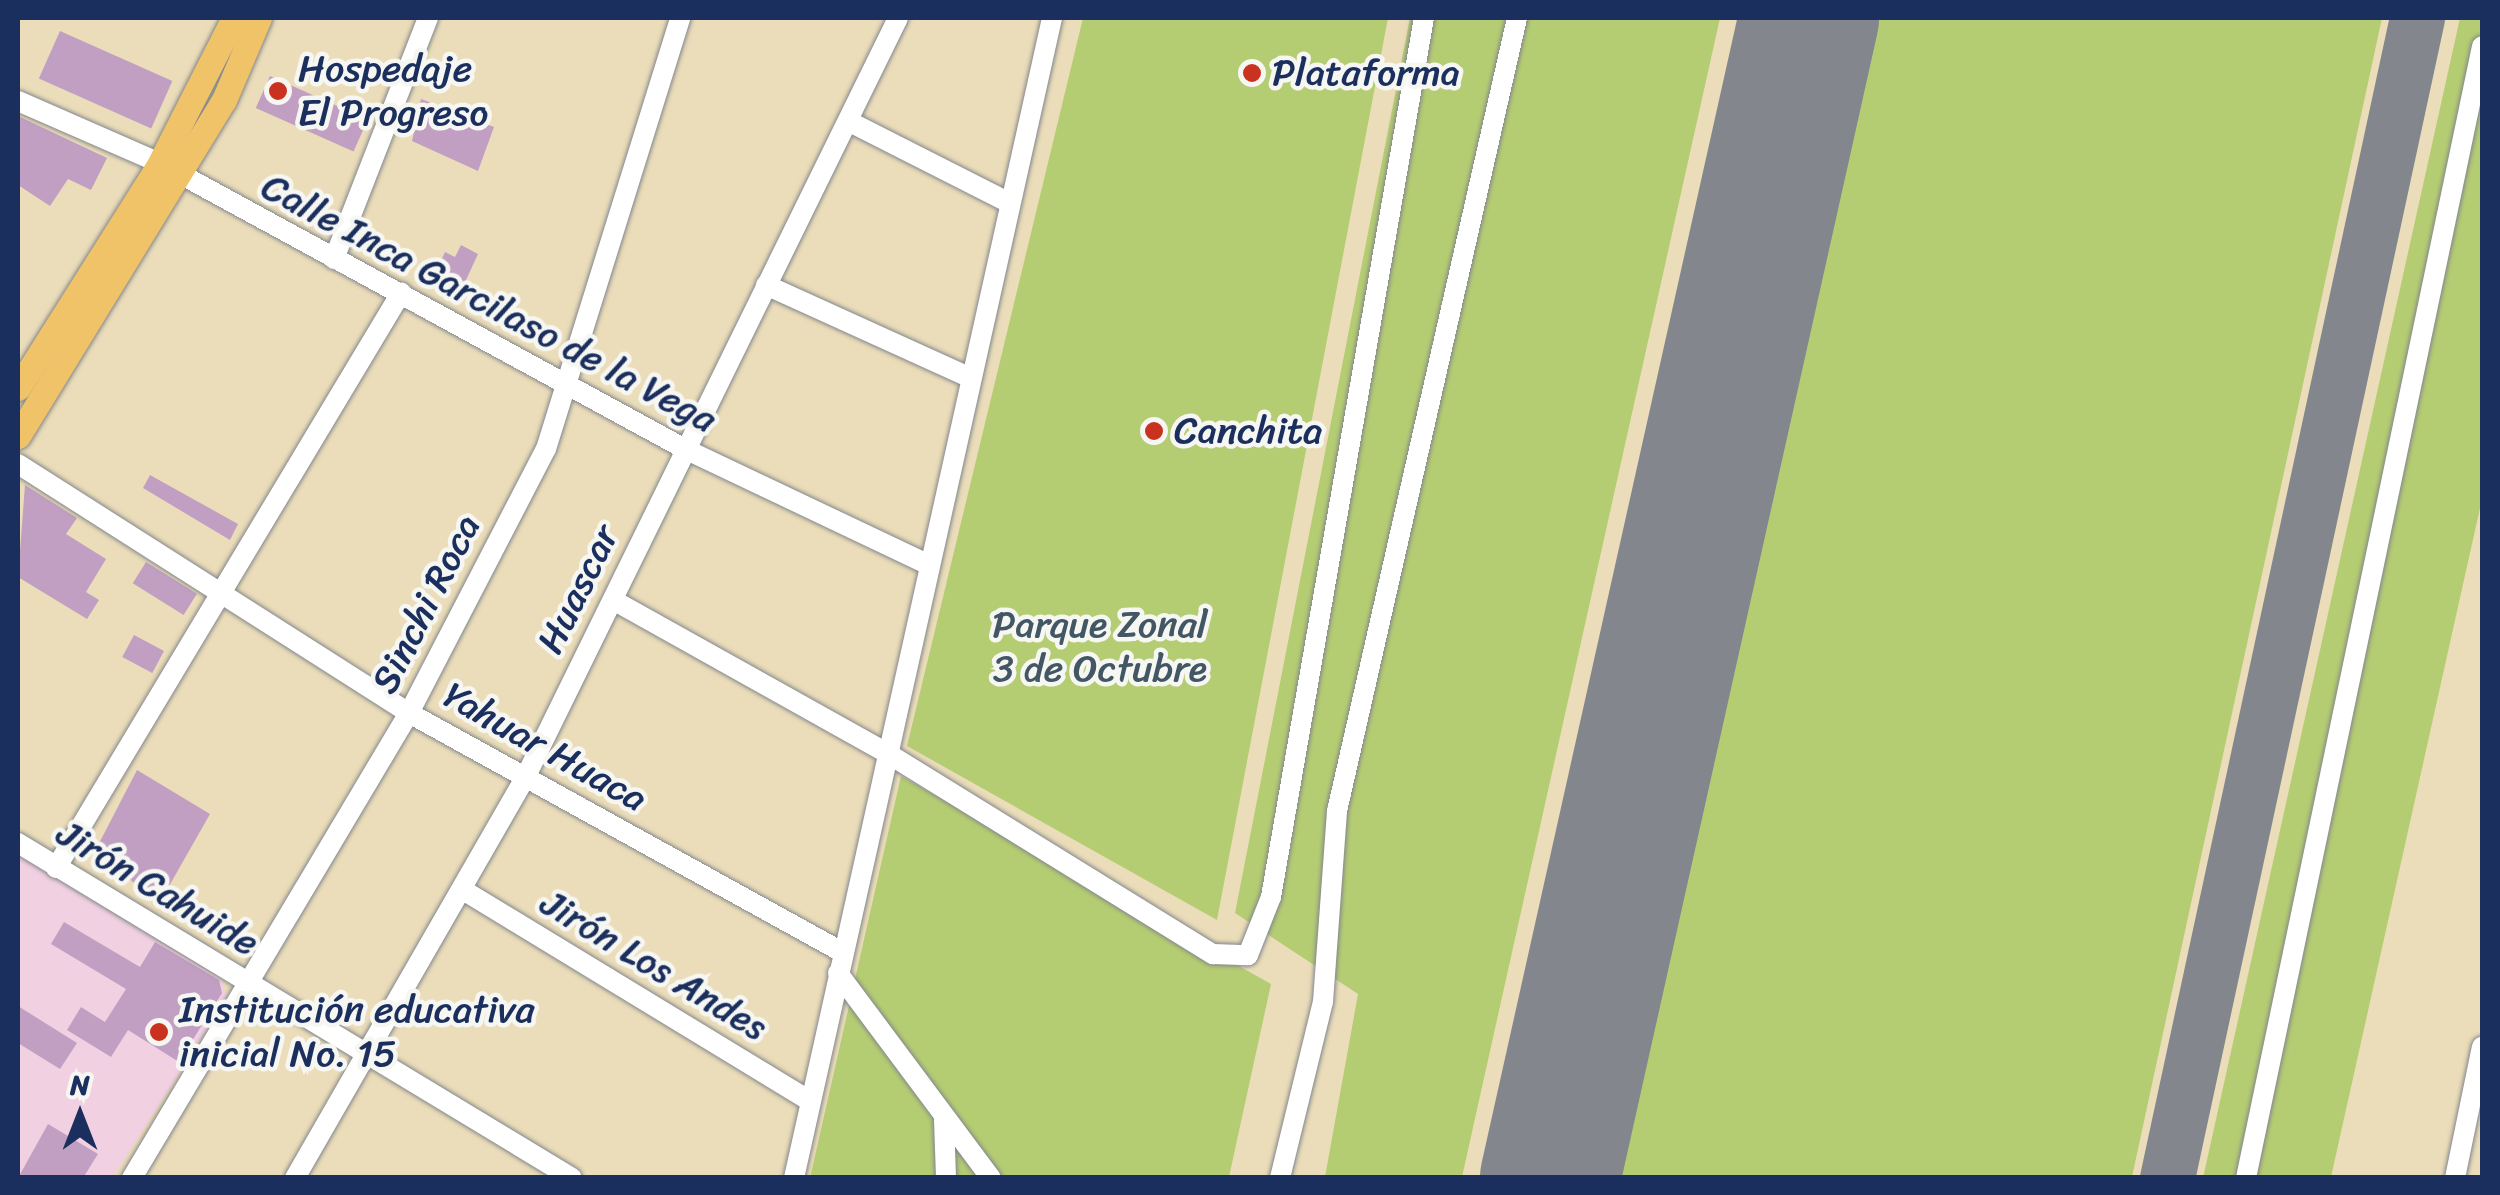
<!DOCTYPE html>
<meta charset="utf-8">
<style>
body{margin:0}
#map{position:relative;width:2500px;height:1195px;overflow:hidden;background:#ebddb9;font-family:Sriracha,sans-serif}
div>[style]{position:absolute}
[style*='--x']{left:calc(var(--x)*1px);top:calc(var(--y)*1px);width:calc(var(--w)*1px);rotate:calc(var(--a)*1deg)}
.built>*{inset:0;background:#f1d0e2}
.green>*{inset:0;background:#b5cd72}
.taxiway>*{height:55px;margin:-27.5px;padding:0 27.5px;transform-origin:27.5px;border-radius:27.5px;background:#83868c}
.runway>*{height:140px;margin:-70px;padding:0 70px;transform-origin:70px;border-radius:70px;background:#83868c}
.building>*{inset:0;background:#c19fc2;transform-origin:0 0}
.roads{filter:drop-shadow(0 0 2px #83868c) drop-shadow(0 0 2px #83868c)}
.minor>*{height:20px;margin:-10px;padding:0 10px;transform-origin:10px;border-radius:10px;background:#fff}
.major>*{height:25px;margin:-12.5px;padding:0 12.5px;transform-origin:12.5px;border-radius:12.5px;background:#f0c369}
.dots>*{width:28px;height:28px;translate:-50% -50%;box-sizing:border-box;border:5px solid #f6f6f2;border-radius:50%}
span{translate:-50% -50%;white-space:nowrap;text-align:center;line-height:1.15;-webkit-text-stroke:9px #f6f6f2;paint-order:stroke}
.poi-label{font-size:38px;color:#1b2f5e}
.left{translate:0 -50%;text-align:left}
.street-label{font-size:38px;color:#1b2f5e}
.park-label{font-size:38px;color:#425663}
.frame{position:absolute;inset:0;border:20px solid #1b2f5e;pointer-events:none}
.north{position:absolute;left:30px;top:1065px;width:100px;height:100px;-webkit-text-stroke:8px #f6f6f2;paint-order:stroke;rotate:0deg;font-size:28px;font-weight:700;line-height:40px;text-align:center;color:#1b2f5e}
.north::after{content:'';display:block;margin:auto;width:35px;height:45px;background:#1b2f5e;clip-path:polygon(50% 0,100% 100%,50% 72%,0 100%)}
</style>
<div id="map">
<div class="built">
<i style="clip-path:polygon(18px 855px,221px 979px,227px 998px,113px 1177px,18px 1177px)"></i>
</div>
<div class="green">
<i style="clip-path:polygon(1083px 18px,1388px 18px,1217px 920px,907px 746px)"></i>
<i style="clip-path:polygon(1410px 18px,1720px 18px,1462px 1177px,1325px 1177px,1358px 994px,1235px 913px)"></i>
<i style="clip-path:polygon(1875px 18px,2382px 18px,2132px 1177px,1621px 1177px)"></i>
<i style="clip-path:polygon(2460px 18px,2482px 18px,2482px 499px,2331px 1177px,2203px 1178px)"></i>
<i style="clip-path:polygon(901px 776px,1271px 984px,1229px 1177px,810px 1178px)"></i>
</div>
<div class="taxiway">
<i style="--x:2167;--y:1178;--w:1187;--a:-77.84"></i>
</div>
<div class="runway">
<i style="--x:1550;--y:1178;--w:1189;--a:-77.41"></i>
</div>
<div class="building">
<i style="left:60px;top:31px;width:123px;height:52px;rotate:24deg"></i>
<i style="left:270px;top:76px;width:107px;height:35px;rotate:24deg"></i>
<i style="clip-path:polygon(421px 99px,494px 127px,478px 171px,412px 141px)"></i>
<i style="clip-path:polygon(18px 116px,107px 158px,91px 190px,68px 179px,50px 206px,18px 185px)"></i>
<i style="clip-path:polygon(461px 245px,478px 254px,460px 293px,432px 280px,445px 252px,455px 257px)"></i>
<i style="clip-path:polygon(150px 475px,238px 524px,230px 540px,143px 488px)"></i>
<i style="clip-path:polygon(25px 485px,77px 518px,66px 534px,106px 559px,86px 592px,99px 600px,87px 619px,18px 577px)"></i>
<i style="left:146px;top:562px;width:60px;height:25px;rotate:32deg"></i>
<i style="left:134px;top:635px;width:34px;height:25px;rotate:28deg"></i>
<i style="clip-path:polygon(137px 770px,210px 814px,160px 902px,94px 853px)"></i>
<i style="clip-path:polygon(64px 922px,140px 967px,155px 942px,219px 980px,222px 993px,179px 1062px,128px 1030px,111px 1057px,67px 1030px,81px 1007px,105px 1022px,126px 989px,51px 944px)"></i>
<i style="clip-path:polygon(18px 1006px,77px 1043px,60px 1069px,18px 1043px)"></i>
<i style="clip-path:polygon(48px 1124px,98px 1154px,83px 1178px,18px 1178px)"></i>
</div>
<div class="roads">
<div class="minor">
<i style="--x:18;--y:101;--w:155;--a:23.6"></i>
<i style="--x:160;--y:163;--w:598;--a:28.58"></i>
<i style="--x:685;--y:449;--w:270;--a:25.4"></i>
<i style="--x:850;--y:122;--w:179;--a:26.9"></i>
<i style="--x:334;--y:259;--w:259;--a:-68.7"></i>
<i style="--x:766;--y:285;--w:225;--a:24.4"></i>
<i style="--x:18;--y:464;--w:464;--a:32.5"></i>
<i style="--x:409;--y:713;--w:495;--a:28.9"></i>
<i style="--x:613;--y:600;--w:314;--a:29.2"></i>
<i style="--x:887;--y:753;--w:383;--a:31.7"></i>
<i style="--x:1213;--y:954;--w:35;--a:2"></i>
<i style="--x:1248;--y:955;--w:62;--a:-68.4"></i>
<i style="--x:1271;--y:897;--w:892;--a:-80.13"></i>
<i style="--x:18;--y:843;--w:647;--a:31.16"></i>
<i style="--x:56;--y:868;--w:671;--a:-59.04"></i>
<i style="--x:463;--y:890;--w:405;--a:31.3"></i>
<i style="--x:838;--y:973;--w:256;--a:53.3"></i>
<i style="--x:944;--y:1120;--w:58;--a:88"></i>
<i style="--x:132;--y:1178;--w:541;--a:-59.22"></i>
<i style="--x:409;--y:713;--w:297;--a:-62.6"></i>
<i style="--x:546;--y:449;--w:451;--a:-72.7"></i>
<i style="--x:295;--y:1178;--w:464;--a:-60.1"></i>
<i style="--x:526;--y:776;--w:844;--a:-63.86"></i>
<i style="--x:794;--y:1178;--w:1188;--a:-77.46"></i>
<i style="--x:1280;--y:1178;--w:181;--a:-76.3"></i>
<i style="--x:1323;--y:1002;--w:192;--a:-85.8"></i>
<i style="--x:1337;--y:811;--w:813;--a:-77.21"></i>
<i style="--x:2246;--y:1178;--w:1156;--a:-78.22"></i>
<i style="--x:2455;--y:1178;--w:134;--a:-78.4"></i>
</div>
<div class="major">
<i style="--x:18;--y:388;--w:266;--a:-57.7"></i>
<i style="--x:160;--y:163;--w:163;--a:-63"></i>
<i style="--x:18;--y:436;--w:394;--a:-58.5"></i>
<i style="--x:224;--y:100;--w:89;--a:-66.9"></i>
</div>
</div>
<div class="dots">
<i style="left:1252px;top:73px;background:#c8321e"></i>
<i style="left:278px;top:91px;background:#c8321e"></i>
<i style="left:1154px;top:431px;background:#c8321e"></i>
<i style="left:159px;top:1032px;background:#c8321e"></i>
</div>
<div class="poi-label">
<span class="left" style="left:298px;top:91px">Hospedaje<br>El Progreso</span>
<span class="left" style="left:1272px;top:73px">Plataforma</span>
<span class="left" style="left:1174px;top:431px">Canchita</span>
<span class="left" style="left:179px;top:1032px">Institución educativa<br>inicial No. 15</span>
</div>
<div class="street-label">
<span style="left:489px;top:303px;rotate:28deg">Calle Inca Garcilaso de la Vega</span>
<span style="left:578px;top:589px;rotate:-64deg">Huascar</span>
<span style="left:426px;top:604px;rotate:-63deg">Sinchi Roca</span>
<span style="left:545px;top:747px;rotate:29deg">Yahuar Huaca</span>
<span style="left:158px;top:888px;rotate:31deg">Jirón Cahuide</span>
<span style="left:654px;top:965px;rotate:31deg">Jirón Los Andes</span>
</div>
<div class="park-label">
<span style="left:1100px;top:647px">Parque Zonal<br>3 de Octubre</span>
</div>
<div class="frame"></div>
<div class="north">N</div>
</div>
